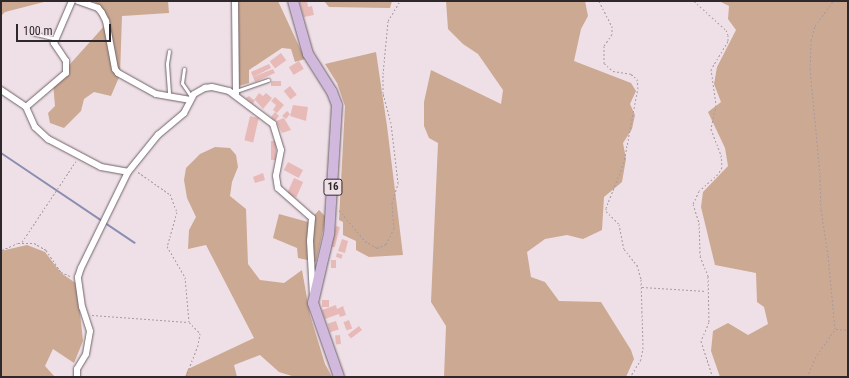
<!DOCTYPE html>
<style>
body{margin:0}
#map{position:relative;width:849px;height:378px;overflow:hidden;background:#efe0e7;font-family:"Roboto Condensed",sans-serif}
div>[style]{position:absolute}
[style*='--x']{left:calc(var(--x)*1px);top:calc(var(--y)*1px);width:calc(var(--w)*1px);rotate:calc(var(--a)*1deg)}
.forest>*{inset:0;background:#cca992}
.stream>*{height:2px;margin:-1px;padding:0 1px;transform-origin:1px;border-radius:1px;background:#8b8eb1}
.building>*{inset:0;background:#e7bab8;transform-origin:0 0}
.path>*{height:1px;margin-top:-0.5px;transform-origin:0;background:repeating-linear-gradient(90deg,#a79ba1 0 2px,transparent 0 4px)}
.roads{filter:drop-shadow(0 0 1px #6f6268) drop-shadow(0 0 1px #6f6268)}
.lane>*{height:3px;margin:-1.5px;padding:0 1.5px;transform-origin:1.5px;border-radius:1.5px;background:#fff}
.street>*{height:6px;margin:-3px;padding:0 3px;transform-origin:3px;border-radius:3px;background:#fff}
.primary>*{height:10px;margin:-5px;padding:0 5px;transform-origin:5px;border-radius:5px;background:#d1b8dd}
span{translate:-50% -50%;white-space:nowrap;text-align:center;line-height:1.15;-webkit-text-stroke:3.5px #efe0e7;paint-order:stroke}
.shield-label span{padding:1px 3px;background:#efe0e7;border:1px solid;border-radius:3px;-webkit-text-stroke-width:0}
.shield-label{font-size:11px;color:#2e282b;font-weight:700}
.frame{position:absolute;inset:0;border:2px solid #2e282b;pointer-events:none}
.scale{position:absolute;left:16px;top:24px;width:95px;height:18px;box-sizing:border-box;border:2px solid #2e282b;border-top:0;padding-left:5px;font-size:12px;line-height:14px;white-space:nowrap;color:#2e282b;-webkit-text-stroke:3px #efe0e7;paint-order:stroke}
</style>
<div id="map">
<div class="forest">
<i style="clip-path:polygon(1px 1px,48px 1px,5px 12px,1px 16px)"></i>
<i style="clip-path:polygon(93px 1px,168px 1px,169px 13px,122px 16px,120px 75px,111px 96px,94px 92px,84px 99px,81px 111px,64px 128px,50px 123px,48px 113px,55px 106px,53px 83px,106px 24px,99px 5px)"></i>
<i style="clip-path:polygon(239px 1px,278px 1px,305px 59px,295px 62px,291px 49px,282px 48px,249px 70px,249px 83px,239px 86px,236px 10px)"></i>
<i style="clip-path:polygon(324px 1px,392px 1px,390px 8px,329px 7px)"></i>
<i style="clip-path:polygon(446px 1px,585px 1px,588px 16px,581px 29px,574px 61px,631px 83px,636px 91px,630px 104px,635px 115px,632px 129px,623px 143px,626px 159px,622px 182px,604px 197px,602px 230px,583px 239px,567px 235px,545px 239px,527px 252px,531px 277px,545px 282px,559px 301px,601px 302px,631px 350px,634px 359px,626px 377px,444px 377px,446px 326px,431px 302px,438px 143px,429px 138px,424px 126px,424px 102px,431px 70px,501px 104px,503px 90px,478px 54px,463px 44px,448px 29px)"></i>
<i style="clip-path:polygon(719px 1px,848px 1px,848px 377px,720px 377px,711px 351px,713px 331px,728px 323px,748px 335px,768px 324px,764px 307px,757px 302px,756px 273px,715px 265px,701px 207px,703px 192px,728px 166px,725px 148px,708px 112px,721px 102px,714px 84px,717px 67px,736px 30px,728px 19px,729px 6px)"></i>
<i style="clip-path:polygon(376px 52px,387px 126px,403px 255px,369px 257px,356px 250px,356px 241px,343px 235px,343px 222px,339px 220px,345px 106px,337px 83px,325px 64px)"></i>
<i style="clip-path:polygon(215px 147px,230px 148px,236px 155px,238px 167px,232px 182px,230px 196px,246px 209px,248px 264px,260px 280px,284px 283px,302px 270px,310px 315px,325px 364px,332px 377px,295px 377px,279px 372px,260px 355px,234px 365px,237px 377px,185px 377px,188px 369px,254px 338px,206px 245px,188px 249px,189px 230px,196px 217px,187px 198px,184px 180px,186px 168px,200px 154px)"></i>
<i style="clip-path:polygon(319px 210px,326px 217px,316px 262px,298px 258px,297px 248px,273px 238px,279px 214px,308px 222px)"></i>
<i style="clip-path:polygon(27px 245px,45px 252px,61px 273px,77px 284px,83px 341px,74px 363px,53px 349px,45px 366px,55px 377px,1px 377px,1px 251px)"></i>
</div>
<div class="stream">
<i style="--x:1;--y:153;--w:161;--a:33.9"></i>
</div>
<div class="building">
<i style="clip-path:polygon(299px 1px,307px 1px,308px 7px,312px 6px,314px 15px,304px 17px)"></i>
<i style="left:281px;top:53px;width:9px;height:14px;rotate:54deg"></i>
<i style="left:299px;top:61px;width:9px;height:12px;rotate:58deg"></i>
<i style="clip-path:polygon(269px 64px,271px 68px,253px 77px,251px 72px)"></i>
<i style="clip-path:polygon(273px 69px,275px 73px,255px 82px,253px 77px)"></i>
<i style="left:271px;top:81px;width:10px;height:5px"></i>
<i style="left:290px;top:86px;width:11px;height:8px;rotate:52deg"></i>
<i style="clip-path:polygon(259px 93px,263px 96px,266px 93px,272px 98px,263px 109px,255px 100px,253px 104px,246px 98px,249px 96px,254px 100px)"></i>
<i style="clip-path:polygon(275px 97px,284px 105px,277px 113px,273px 110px,276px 105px,271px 101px)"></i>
<i style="clip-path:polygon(293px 105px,308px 107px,306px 121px,290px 116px)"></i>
<i style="clip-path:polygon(287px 111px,290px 114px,286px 119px,282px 116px)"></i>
<i style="clip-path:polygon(275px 112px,279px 116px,275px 121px,271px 117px)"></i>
<i style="left:250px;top:116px;width:9px;height:25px;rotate:13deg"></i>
<i style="clip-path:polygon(284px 118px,291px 130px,282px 133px,276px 121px)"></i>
<i style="left:271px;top:141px;width:5px;height:19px"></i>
<i style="left:288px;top:162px;width:17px;height:9px;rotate:28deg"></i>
<i style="clip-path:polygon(263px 173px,265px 180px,255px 183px,253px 177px)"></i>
<i style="left:294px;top:178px;width:10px;height:17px;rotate:24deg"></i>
<i style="left:336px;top:226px;width:4px;height:21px;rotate:14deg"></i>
<i style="clip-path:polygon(342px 239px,348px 241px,345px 253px,338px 251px)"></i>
<i style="left:337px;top:253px;width:6px;height:4px;rotate:18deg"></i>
<i style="left:331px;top:260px;width:5px;height:8px"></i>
<i style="left:322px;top:300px;width:7px;height:7px"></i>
<i style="clip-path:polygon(336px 305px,337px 309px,343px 306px,346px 315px,340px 317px,339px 314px,325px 319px,322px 310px)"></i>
<i style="left:349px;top:320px;width:9px;height:6px;rotate:69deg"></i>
<i style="left:336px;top:321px;width:9px;height:9px;rotate:72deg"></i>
<i style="left:359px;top:326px;width:5px;height:14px;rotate:53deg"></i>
<i style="left:340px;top:335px;width:9px;height:5px;rotate:84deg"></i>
</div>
<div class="path">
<i style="--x:599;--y:1;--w:28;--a:63"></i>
<i style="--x:612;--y:26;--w:8;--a:90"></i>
<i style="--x:612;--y:34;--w:14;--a:124"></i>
<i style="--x:604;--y:46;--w:17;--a:90"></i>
<i style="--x:604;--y:63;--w:12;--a:42"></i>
<i style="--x:613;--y:71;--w:18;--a:9"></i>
<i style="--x:631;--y:74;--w:8;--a:40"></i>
<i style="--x:637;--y:79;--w:8;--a:83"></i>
<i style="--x:638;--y:87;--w:76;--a:100.6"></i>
<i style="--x:624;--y:162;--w:49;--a:111.4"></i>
<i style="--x:606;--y:208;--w:3;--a:90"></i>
<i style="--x:606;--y:211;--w:18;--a:45"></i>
<i style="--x:619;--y:224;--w:25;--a:79"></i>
<i style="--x:624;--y:249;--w:21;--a:51"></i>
<i style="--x:637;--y:265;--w:15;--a:74"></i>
<i style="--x:641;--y:279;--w:68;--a:88.3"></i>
<i style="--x:643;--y:347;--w:12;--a:99"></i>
<i style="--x:641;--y:359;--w:21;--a:121"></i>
<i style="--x:694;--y:1;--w:43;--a:42.2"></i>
<i style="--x:726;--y:30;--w:5;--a:68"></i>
<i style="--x:728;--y:35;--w:6;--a:90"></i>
<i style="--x:728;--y:41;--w:33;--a:121"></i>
<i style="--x:711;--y:69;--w:36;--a:82"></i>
<i style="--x:716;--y:105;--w:25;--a:102"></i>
<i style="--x:711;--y:129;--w:28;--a:69"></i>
<i style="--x:721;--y:155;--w:12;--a:85"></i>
<i style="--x:722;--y:167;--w:8;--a:120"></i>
<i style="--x:718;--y:174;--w:25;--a:138"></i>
<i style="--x:699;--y:191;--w:14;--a:115"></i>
<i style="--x:693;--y:204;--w:20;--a:72"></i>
<i style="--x:699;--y:223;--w:33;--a:88"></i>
<i style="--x:700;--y:256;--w:22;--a:68"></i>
<i style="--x:708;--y:276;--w:46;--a:88.8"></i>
<i style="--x:709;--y:322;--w:21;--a:113"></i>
<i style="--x:701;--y:341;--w:38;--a:72"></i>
<i style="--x:138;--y:172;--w:39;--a:35"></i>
<i style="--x:170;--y:194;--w:19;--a:69"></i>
<i style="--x:177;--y:212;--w:35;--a:106"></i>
<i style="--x:167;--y:246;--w:36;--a:60"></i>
<i style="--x:185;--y:277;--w:45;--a:84.9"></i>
<i style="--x:189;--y:322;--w:16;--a:45"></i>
<i style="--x:200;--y:333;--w:12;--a:99"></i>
<i style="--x:198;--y:345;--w:34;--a:111"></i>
<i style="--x:339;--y:210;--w:40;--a:50"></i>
<i style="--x:365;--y:241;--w:14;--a:30"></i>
<i style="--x:377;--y:248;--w:10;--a:-24"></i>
<i style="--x:386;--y:244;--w:18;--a:-63"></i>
<i style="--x:394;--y:228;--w:25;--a:-95"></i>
<i style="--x:392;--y:203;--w:21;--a:-73"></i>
<i style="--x:398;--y:183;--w:60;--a:-96.7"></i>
<i style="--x:391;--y:123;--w:31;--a:-105"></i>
<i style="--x:383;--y:93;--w:19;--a:-90"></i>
<i style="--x:383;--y:74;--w:53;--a:-84.6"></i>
<i style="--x:388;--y:21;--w:23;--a:-59"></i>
<i style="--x:22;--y:242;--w:97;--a:-56.3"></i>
<i style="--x:1;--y:247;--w:3;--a:72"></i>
<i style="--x:2;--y:250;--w:17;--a:-24"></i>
<i style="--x:18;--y:243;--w:16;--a:0"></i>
<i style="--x:34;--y:243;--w:14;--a:30"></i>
<i style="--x:46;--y:250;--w:27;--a:56"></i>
<i style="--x:61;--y:272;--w:12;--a:24"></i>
<i style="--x:642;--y:287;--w:64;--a:3.6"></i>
<i style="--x:92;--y:315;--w:96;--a:4.2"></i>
<i style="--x:836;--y:329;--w:12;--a:5"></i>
<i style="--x:807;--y:377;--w:24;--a:-66"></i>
<i style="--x:817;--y:355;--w:32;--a:-55"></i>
<i style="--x:835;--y:329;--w:74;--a:-95.4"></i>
<i style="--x:828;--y:255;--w:47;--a:-98.7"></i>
<i style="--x:821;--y:209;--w:35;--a:-92"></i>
<i style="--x:820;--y:174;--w:105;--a:-95.4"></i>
<i style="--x:810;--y:69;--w:29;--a:-88"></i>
<i style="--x:811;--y:40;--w:15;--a:-74"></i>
<i style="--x:815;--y:26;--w:31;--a:-54"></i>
</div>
<div class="roads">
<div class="lane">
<i style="--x:32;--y:33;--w:25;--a:14"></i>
<i style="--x:169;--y:51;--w:13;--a:99"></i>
<i style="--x:167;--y:64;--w:32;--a:86"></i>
<i style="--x:184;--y:69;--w:14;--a:98"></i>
<i style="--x:182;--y:83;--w:18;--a:56"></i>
<i style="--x:236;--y:91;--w:34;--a:-19"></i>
</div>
<div class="street">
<i style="--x:78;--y:1;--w:21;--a:19"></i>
<i style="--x:98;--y:8;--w:6;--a:51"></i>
<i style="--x:102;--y:13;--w:9;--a:63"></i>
<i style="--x:106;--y:21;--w:49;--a:79.4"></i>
<i style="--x:115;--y:69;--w:5;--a:53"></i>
<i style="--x:118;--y:73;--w:43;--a:28.9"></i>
<i style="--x:156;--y:94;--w:35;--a:10"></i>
<i style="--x:235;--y:1;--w:94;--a:89.4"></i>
<i style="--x:1;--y:90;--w:30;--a:34"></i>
<i style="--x:26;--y:107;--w:22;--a:66"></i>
<i style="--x:35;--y:127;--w:18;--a:43"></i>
<i style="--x:48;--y:139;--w:60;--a:27.8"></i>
<i style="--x:101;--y:167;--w:27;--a:10"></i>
<i style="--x:26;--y:107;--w:52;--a:-40.4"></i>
<i style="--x:66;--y:73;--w:12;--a:-90"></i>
<i style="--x:66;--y:61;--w:22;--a:-124"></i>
<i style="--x:54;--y:43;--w:46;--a:-66.8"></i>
<i style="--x:77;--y:377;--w:8;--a:-90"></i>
<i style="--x:77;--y:369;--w:17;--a:-59"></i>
<i style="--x:86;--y:354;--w:23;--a:-80"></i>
<i style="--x:90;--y:331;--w:25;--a:-108"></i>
<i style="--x:82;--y:307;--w:30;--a:-98"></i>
<i style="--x:78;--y:277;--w:9;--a:-72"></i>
<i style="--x:81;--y:268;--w:107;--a:-63.9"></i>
<i style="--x:128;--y:172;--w:48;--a:-51"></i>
<i style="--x:158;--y:135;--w:34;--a:-40"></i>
<i style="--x:184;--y:113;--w:21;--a:-62"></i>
<i style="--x:194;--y:94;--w:13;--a:-29"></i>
<i style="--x:205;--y:88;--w:7;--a:-8"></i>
<i style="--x:212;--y:87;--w:17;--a:13"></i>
<i style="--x:229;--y:91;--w:55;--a:36.9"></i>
<i style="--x:273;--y:124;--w:27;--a:73"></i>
<i style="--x:281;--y:150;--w:26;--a:101"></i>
<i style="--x:276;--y:176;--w:12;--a:81"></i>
<i style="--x:278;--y:188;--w:45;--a:41.4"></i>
<i style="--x:312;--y:218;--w:23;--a:95"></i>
<i style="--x:310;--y:241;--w:55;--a:86.9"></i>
</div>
<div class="primary">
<i style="--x:293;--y:1;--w:55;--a:74.2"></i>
<i style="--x:308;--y:54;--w:45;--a:57.7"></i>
<i style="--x:332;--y:92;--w:14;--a:69"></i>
<i style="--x:337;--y:105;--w:129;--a:93.5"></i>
<i style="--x:329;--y:234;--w:71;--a:103.1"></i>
<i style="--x:313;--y:303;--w:78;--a:70.6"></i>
</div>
</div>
<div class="shield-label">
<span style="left:333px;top:187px">16</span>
</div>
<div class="frame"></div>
<div class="scale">100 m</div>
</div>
